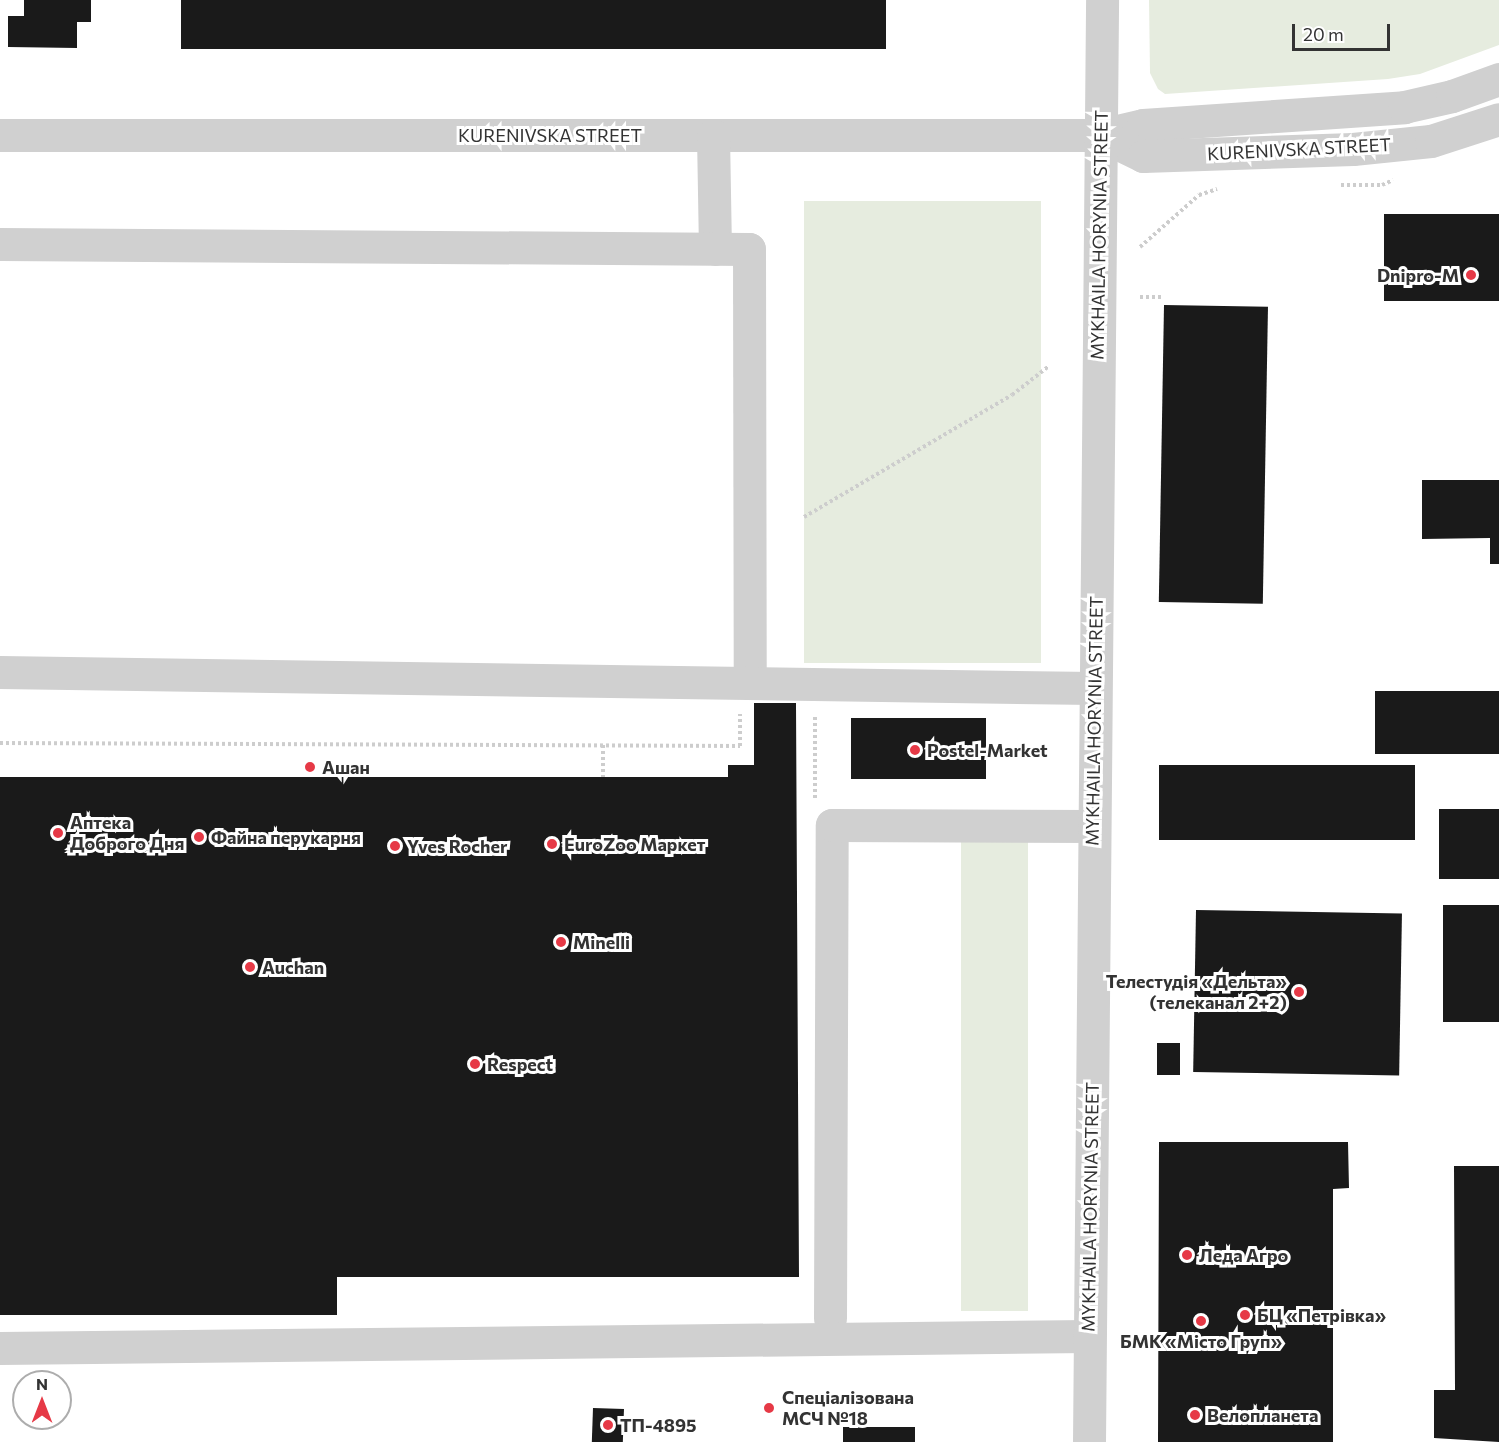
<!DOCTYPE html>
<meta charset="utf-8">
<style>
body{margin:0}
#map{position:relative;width:1499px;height:1442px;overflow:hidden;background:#fff;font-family:Commissioner,sans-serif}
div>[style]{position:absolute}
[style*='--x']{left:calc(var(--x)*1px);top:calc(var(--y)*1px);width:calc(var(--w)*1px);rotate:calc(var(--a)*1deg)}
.green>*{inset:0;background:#e6ecdf;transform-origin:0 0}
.building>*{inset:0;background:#1a1a1a;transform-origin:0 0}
.path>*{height:4px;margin-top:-2px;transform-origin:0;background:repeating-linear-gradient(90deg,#cdcdcd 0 3px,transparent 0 6px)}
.minor>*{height:33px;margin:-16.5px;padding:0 16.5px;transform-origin:16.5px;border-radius:16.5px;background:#d0d0d0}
.dots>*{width:16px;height:16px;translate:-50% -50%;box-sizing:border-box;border:3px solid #fff;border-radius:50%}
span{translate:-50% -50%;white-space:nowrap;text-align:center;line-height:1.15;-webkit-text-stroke:6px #fff;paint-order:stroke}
.street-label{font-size:18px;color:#333}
.poi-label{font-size:18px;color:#333;font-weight:700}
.right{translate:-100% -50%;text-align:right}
.left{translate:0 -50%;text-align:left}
.north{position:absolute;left:12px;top:1370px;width:60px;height:60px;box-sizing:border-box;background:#fff;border:2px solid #adadad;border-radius:50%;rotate:0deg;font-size:16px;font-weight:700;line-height:24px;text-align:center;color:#333}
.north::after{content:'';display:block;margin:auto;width:21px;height:27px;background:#e63946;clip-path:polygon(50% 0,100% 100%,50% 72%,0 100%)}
.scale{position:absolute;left:1292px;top:24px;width:98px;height:27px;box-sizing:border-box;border:3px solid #333;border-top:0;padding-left:8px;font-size:18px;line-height:21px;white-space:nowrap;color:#333;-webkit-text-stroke:4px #fff;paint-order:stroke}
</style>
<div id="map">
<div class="green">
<i style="clip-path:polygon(1149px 0,1499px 0,1499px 45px,1420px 74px,1388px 79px,1165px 94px,1158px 89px,1150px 73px)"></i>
<i style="left:804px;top:201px;width:237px;height:462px"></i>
<i style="left:1028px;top:836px;width:475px;height:67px;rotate:90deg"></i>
</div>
<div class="building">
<i style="clip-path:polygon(24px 0,91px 0,91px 22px,77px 22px,77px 48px,8px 47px,8px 16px,24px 16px)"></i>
<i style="left:181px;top:0;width:705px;height:49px"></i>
<i style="left:1499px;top:214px;width:87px;height:115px;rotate:90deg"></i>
<i style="left:1164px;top:305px;width:104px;height:297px;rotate:1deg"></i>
<i style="clip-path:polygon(1422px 480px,1499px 480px,1499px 564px,1490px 564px,1490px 538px,1422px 539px)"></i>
<i style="left:1375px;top:691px;width:124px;height:63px"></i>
<i style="clip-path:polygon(754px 703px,796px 703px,799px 1277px,337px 1277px,337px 1315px,0 1315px,0 777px,728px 777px,728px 765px,754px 765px)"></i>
<i style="left:851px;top:718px;width:135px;height:61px"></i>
<i style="left:1159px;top:765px;width:256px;height:75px"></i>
<i style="left:1439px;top:809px;width:60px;height:70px"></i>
<i style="left:1443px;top:905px;width:56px;height:117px"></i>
<i style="left:1196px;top:910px;width:206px;height:162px;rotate:1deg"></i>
<i style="left:1157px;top:1043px;width:23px;height:32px"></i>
<i style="clip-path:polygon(1159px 1142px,1348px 1142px,1349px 1188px,1333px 1189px,1333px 1442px,1158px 1442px)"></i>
<i style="clip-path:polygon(1454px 1166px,1499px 1166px,1499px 1442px,1434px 1438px,1434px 1390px,1455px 1390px)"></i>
<i style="left:593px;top:1408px;width:31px;height:34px;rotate:2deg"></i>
<i style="left:843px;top:1427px;width:72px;height:15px"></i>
</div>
<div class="path">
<i style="--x:1341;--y:185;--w:41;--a:0"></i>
<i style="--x:1382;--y:185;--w:12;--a:-24"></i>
<i style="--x:1140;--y:247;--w:79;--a:-41.4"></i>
<i style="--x:1199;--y:195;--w:19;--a:-18"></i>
<i style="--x:1140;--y:297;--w:24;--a:0"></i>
<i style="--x:804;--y:517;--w:241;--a:-30.4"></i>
<i style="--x:1012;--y:395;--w:47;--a:-38.1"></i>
<i style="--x:815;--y:717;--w:82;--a:90"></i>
<i style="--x:0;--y:743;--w:740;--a:0.23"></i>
<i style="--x:740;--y:746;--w:32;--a:-90"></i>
<i style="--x:603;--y:745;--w:32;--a:90"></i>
</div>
<div class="minor">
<i style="--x:0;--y:135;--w:1100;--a:0"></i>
<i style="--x:1100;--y:135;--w:44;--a:-13.1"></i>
<i style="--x:1143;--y:125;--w:262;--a:-3.9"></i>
<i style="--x:1404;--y:107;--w:49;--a:-12.9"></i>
<i style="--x:1452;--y:96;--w:50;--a:-19.9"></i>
<i style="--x:713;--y:135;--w:114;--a:89"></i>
<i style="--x:1100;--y:135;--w:48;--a:26"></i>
<i style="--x:1143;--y:156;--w:210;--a:-1.9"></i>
<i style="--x:1353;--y:149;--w:78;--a:-5.9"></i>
<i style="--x:1431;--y:141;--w:71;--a:-17.9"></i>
<i style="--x:0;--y:244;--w:749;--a:0.38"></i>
<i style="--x:749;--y:249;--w:434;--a:89.9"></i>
<i style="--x:0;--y:672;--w:1094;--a:0.84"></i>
<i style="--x:830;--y:1318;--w:493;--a:-89.8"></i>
<i style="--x:832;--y:825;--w:261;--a:0.2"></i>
<i style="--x:0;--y:1348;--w:1089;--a:-0.63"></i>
<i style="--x:1089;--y:1442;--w:1442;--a:-89.48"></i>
</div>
<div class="dots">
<i style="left:1471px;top:275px;background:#e63946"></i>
<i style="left:915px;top:750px;background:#e63946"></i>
<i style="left:310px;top:767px;background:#e63946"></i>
<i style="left:58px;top:833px;background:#e63946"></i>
<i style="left:199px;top:837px;background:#e63946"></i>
<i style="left:552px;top:844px;background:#e63946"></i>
<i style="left:395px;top:846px;background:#e63946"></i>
<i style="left:561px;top:942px;background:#e63946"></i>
<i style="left:250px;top:967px;background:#e63946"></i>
<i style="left:1299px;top:992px;background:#e63946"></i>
<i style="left:475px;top:1064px;background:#e63946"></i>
<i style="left:1187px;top:1255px;background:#e63946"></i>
<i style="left:1245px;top:1315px;background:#e63946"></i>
<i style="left:1201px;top:1321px;background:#e63946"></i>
<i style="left:769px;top:1408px;background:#e63946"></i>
<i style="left:1195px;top:1415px;background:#e63946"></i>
<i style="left:608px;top:1425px;background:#e63946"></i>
</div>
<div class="street-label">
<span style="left:550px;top:135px">KURENIVSKA STREET</span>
<span style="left:1299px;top:149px;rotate:-3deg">KURENIVSKA STREET</span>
<span style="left:1099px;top:235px;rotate:-89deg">MYKHAILA HORYNIA STREET</span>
<span style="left:1094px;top:721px;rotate:-89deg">MYKHAILA HORYNIA STREET</span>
<span style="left:1090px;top:1207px;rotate:-89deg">MYKHAILA HORYNIA STREET</span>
</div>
<div class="poi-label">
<span class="right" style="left:1459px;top:275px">Dnipro-M</span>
<span class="left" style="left:927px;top:750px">Postel-Market</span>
<span class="left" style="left:322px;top:767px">Ашан</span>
<span class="left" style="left:70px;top:833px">Аптека<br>Доброго Дня</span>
<span class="left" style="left:211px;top:837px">Файна перукарня</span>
<span class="left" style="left:564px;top:844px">EuroZoo Маркет</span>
<span class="left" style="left:407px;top:846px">Yves Rocher</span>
<span class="left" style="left:573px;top:942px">Minelli</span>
<span class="left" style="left:262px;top:967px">Auchan</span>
<span class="right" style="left:1287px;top:992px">Телестудія «Дельта»<br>(телеканал 2+2)</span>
<span class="left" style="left:487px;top:1064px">Respect</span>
<span class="left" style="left:1199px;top:1255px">Леда Агро</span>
<span class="left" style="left:1257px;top:1315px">БЦ «Петрівка»</span>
<span style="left:1201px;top:1341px">БМК «Місто Груп»</span>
<span class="left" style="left:782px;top:1408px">Спеціалізована<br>МСЧ №18</span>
<span class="left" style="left:1207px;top:1415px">Велопланета</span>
<span class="left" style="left:620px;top:1425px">ТП-4895</span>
</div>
<div class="north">N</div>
<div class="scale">20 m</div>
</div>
